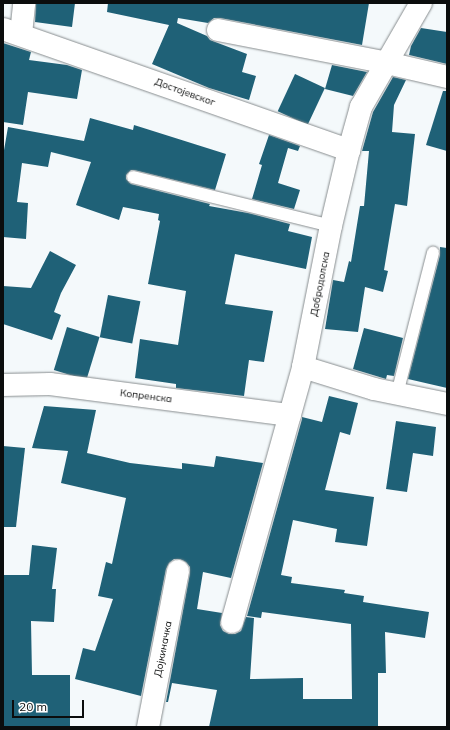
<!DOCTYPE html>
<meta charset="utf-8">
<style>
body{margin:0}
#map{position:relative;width:450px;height:730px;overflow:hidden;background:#f4f9fb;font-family:Mulish,sans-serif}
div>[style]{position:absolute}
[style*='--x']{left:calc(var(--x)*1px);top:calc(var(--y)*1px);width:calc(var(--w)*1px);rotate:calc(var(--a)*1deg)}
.building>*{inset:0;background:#1f6177;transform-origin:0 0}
.roads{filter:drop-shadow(0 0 1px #888d8f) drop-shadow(0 0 1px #888d8f)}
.lane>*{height:12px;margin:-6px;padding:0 6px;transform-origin:6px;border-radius:6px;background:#fff}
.street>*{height:22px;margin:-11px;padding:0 11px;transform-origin:11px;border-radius:11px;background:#fff}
span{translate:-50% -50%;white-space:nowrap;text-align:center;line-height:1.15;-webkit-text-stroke:4px #fff;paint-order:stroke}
.street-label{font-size:10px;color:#0b0d0d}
.frame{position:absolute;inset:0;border:4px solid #0b0d0d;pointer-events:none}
.scale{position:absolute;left:12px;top:700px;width:72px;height:18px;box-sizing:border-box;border:2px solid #0b0d0d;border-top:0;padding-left:5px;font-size:12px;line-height:14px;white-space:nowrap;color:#0b0d0d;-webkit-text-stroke:3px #fff;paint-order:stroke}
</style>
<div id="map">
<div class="building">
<i style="clip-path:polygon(36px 3px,75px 3px,72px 27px,35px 22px)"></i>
<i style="clip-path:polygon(108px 3px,369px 3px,362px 45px,220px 18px,214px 18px,208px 23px,178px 18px,177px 23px,207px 36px,210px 40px,247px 54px,242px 72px,256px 76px,249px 100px,209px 88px,152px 64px,169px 25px,107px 12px)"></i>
<i style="clip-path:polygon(421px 28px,447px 32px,447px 64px,409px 55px,411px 46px)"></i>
<i style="clip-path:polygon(3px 43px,31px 52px,29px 60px,67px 65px,82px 70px,77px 99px,28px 92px,23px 125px,3px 122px)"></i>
<i style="clip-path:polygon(332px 65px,367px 72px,353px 96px,325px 89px)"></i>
<i style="left:295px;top:74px;width:33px;height:41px;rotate:25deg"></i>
<i style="clip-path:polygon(393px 77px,406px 80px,394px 105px,392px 132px,415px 134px,407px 206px,395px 204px,384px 270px,388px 271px,383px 292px,365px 287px,358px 332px,325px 329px,333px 280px,344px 282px,349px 261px,351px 262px,360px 206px,364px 206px,369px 151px,362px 151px,373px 112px)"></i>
<i style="clip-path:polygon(443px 91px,447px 91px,447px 151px,426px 145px)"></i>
<i style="clip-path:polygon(90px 118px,133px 130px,134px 125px,226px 154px,215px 190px,134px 170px,131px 170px,126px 175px,126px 179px,131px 184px,210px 204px,209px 206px,248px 213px,290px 224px,288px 231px,312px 237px,306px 269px,235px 254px,225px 304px,273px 311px,264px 362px,249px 360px,244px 396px,176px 388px,176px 384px,135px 378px,140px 339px,178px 345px,186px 291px,148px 284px,160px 221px,158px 220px,159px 214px,123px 207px,119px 220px,76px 205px,91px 162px,51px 152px,48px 167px,22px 163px,17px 202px,28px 203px,26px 239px,3px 237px,3px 156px,8px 127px,84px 141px)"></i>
<i style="clip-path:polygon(269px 135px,300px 146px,298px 151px,288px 148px,278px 183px,300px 190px,294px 209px,252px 199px,262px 165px,259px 164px)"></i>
<i style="clip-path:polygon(440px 247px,447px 248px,447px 388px,408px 379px,440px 255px)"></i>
<i style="clip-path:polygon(50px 251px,76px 265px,61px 293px,54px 312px,61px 315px,52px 340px,3px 324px,3px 286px,31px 288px)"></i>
<i style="left:108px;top:295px;width:33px;height:43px;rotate:11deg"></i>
<i style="left:67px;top:327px;width:34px;height:45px;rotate:17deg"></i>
<i style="clip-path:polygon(364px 328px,403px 338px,394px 376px,387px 375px,386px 379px,353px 369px)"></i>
<i style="clip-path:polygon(329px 396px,358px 403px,350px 435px,340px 432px,325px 490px,374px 497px,367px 546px,335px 542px,337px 529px,293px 520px,281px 575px,292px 577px,291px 583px,345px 590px,344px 593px,364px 596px,363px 602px,429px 612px,425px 638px,385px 632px,386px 673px,378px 673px,378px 727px,209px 727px,217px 690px,172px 683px,168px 702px,166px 702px,190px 573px,190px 567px,186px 562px,180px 559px,174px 559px,169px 563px,166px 569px,141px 696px,75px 679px,83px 648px,95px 651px,113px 599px,98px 596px,106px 562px,112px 564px,126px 498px,61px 483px,68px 451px,32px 448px,44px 406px,96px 410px,87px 453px,130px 463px,182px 469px,182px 463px,214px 467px,216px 456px,263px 463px,231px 578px,203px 572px,197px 609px,222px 613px,220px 625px,223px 631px,229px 634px,235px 634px,241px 631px,246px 617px,254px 618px,250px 679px,303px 678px,303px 699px,352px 699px,351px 624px,262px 612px,261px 618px,247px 616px,302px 419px,302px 417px,322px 422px)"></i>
<i style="clip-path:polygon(396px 421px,436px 427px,433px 456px,413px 453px,407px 492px,386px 489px)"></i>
<i style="clip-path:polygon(3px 446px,25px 448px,16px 527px,3px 527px)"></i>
<i style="clip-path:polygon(32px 545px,57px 548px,52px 589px,56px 589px,54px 622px,31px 621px,32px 675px,70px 675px,70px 727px,3px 727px,3px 575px,29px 575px)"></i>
</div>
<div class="roads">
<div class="lane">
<i style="--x:133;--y:177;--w:204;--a:13.9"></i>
<i style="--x:397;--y:394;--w:146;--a:-75.7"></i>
</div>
<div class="street">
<i style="--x:3;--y:29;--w:367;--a:19.3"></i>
<i style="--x:218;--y:30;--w:172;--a:11"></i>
<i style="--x:387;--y:63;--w:62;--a:13.1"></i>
<i style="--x:21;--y:34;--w:31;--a:-84"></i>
<i style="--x:303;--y:367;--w:74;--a:17.2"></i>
<i style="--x:374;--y:389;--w:75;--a:11.6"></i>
<i style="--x:3;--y:385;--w:47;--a:-1.2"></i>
<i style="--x:50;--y:384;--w:242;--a:7.4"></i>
<i style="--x:232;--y:622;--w:265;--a:-74.4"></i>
<i style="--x:303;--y:367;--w:144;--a:-78.8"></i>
<i style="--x:331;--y:226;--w:78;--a:-76.7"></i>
<i style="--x:349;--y:150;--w:45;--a:-74.4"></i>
<i style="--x:361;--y:107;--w:120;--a:-60"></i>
<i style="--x:148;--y:727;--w:159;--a:-79.1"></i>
</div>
</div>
<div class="street-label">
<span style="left:185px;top:92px;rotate:20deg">Достојевског</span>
<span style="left:320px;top:284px;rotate:-79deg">Добродолска</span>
<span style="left:146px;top:396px;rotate:7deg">Копренска</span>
<span style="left:163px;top:649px;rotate:-79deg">Дојкиначка</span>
</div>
<div class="frame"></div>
<div class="scale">20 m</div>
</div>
